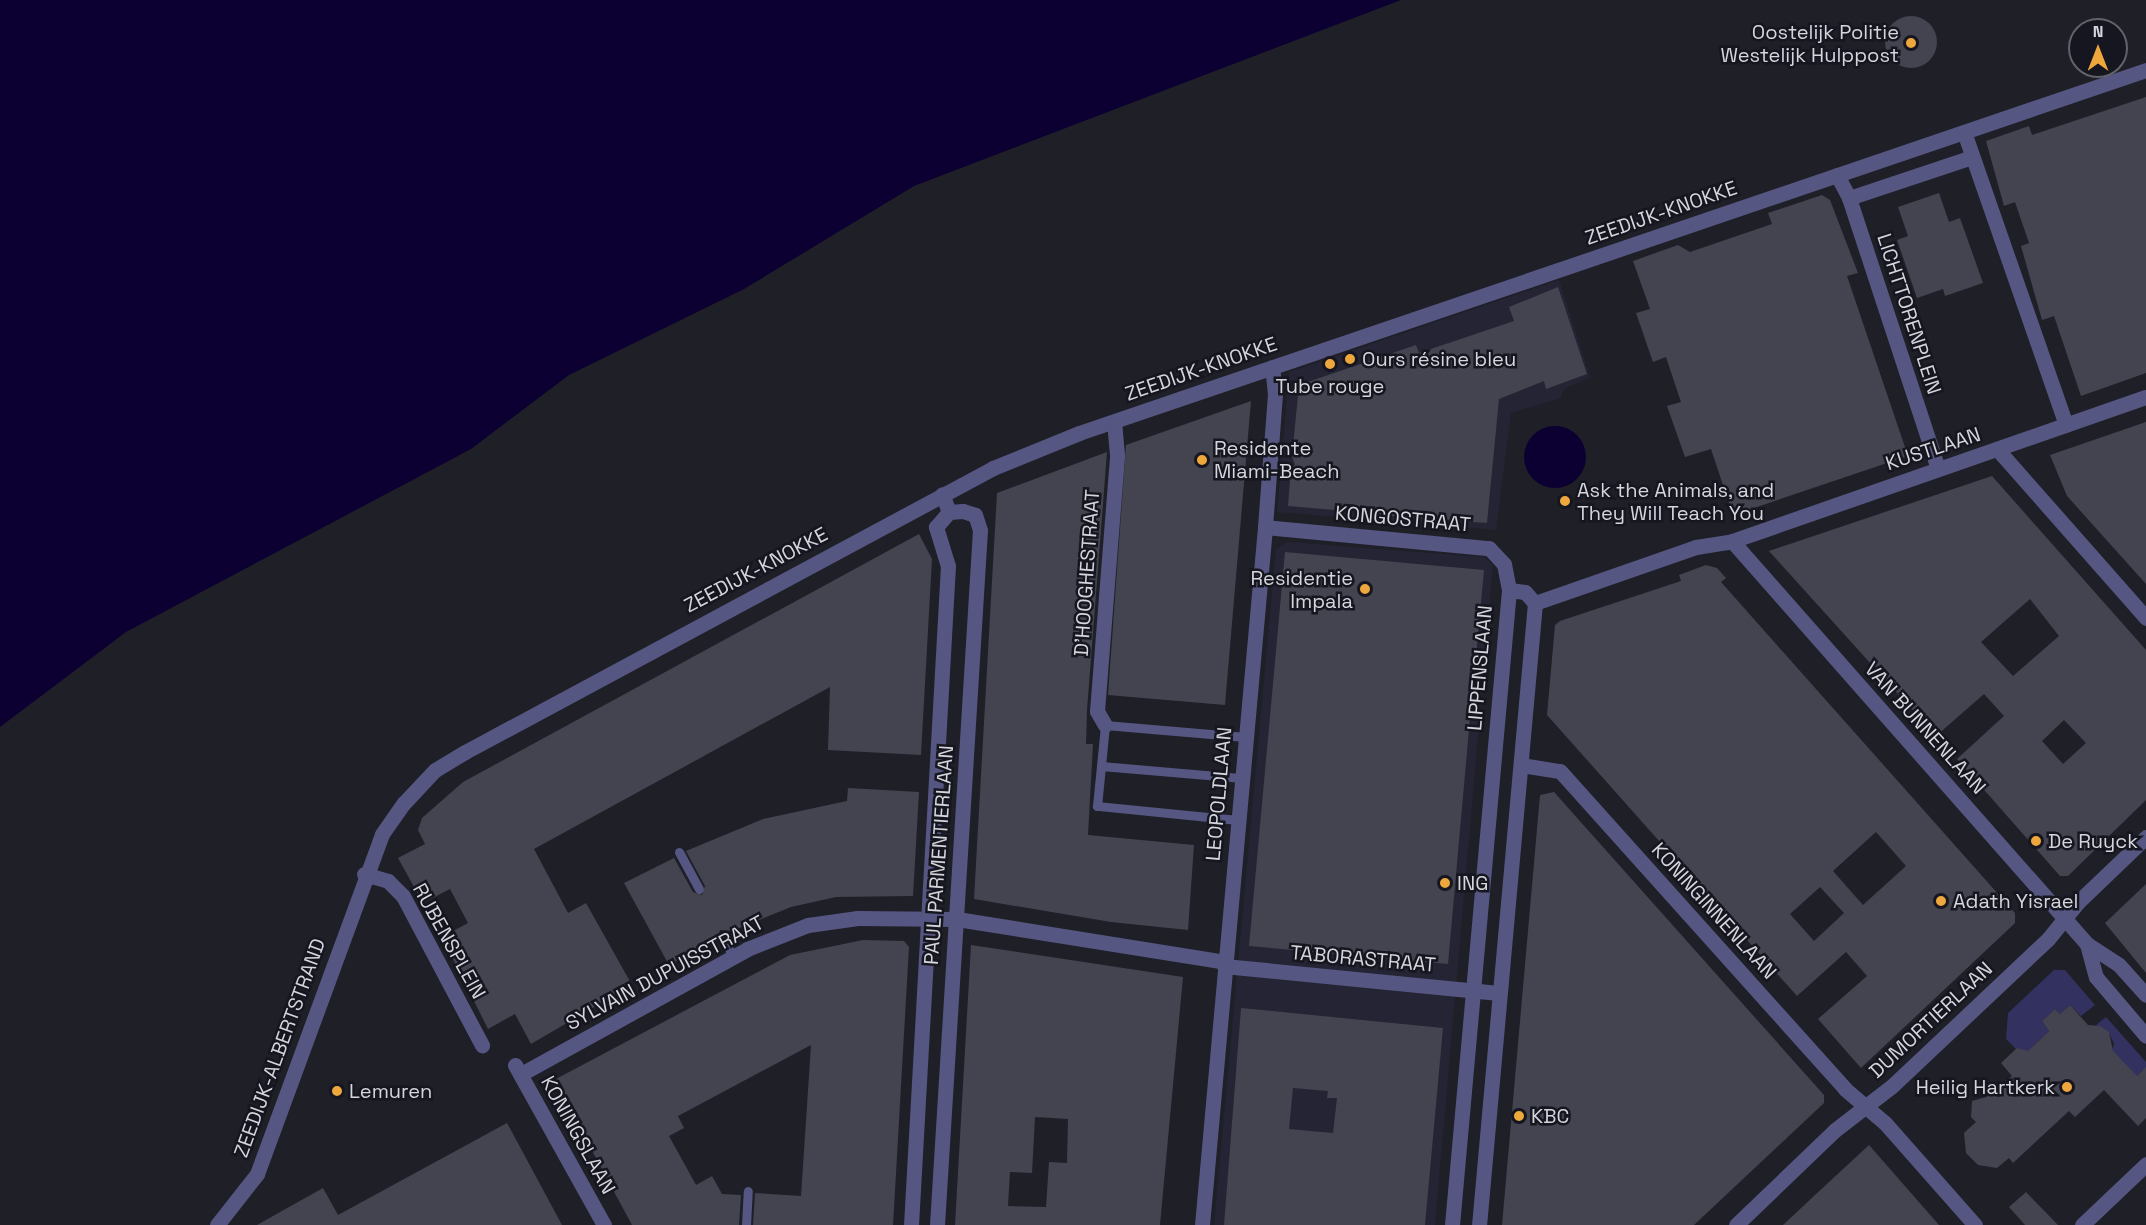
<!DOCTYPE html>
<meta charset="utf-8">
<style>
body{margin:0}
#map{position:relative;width:2146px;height:1225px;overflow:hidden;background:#1f1f28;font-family:"Space Grotesk",sans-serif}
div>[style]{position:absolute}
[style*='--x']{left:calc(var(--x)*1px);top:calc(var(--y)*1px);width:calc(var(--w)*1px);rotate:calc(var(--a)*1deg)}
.built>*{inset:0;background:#242434}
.green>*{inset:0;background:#33315f}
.water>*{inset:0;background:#0b0031}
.round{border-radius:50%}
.building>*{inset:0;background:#43444f}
.service>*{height:9px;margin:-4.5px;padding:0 4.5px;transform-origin:4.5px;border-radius:4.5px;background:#565682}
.minor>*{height:15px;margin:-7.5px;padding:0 7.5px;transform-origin:7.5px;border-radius:7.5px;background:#565682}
.tertiary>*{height:15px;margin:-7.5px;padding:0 7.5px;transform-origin:7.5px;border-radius:7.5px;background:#565682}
.dots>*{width:16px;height:16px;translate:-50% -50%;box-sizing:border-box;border:3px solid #15161f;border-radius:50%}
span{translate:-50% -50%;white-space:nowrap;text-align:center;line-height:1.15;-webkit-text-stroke:5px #15161f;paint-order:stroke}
.poi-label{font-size:20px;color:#d5d5dc}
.right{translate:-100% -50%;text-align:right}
.left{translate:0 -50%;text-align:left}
.street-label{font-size:20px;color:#d5d5dc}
.north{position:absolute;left:2068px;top:18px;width:60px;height:60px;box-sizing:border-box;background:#15161f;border:2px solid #62626b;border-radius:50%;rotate:0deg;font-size:16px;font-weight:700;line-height:24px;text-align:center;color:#d5d5dc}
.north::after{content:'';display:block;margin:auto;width:21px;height:27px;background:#eea73c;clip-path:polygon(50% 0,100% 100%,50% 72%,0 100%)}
</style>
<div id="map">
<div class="built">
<i style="clip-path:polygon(1559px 280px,1590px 377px,1564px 389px,1561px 398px,1511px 413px,1496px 530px,1277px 512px,1289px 372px)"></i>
<i style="clip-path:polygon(1287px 542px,1485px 557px,1493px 566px,1435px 1225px,1214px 1225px,1276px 549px)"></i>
</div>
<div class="green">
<i style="clip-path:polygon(2054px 970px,2065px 970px,2095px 1005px,2081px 1016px,2070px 1005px,2060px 1014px,2055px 1009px,2042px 1021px,2049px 1031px,2026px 1053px,2018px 1051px,2006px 1039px,2008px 1013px)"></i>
<i style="clip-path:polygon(2106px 1017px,2146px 1062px,2146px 1075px,2142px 1071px,2134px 1079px,2131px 1070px,2111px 1054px,2114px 1044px,2109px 1033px,2096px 1025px)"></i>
</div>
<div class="water">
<i style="clip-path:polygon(0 0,1401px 0,914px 186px,744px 289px,569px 375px,471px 449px,126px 632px,0 727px)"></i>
<i class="round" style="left:1524px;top:426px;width:62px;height:62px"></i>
</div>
<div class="building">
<i class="round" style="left:1885px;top:16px;width:52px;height:52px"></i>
<i style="clip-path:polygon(2146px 97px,2146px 373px,2081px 396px,2054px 316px,2042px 320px,2021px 246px,2029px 243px,2015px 202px,2004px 206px,1986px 141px,2029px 126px,2032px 135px)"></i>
<i style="clip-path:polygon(1939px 193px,1949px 222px,1960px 218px,1983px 283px,1945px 296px,1943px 289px,1917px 298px,1897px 240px,1908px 236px,1898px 207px)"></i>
<i style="clip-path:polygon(1822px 195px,1830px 200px,1858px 273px,1847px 276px,1908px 456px,1733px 515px,1711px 449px,1685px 457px,1667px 406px,1681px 402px,1666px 357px,1653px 362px,1636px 313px,1650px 309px,1633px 261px,1678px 245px,1690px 252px,1772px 224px,1768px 213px)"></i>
<i style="clip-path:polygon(1558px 287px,1587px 374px,1546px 389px,1544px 381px,1499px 399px,1487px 523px,1379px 515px,1380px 508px,1335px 505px,1334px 510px,1288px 506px,1291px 467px,1295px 465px,1292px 456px,1299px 385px,1416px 345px,1419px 353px,1514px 321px,1509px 307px)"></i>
<i style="clip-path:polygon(1251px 401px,1225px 705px,1108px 695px,1126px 445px)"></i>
<i style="clip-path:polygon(2146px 422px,2146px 584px,2067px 496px,2050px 455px)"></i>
<i style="clip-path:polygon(1107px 452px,1087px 710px,1086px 744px,1093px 744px,1088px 835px,1194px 845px,1188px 930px,1111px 922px,974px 899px,997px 493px)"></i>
<i style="clip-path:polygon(evenodd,1992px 476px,2146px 650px,2146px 800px,2068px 876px,2060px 876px,1957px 759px,2004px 716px,1984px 694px,1936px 736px,1769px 551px,1992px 476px,2030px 599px,2059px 636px,2013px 676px,1981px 642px,2030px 599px,1992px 476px,2064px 720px,2086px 743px,2063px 764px,2042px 741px,2064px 720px)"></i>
<i style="clip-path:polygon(919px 534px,932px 559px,921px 755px,828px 750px,830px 687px,534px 849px,568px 913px,586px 903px,632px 985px,531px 1044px,515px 1014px,488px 1029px,442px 937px,468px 923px,450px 889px,423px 903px,398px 858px,425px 844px,418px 830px,422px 818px,463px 782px)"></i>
<i style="clip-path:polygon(1285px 552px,1484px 570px,1474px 678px,1482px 679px,1480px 697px,1472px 696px,1448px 964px,1249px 946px)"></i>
<i style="clip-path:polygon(evenodd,1706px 565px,1717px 568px,1726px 578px,1721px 582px,2015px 913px,2015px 923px,1861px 1068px,1818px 1019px,1867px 976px,1846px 952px,1797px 996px,1547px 715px,1555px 625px,1560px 621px,1681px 581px,1679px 575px,1706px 565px,1876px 832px,1906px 866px,1863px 905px,1833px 871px,1876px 832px,1706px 565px,1820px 887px,1844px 913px,1814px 941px,1790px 914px,1820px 887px)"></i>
<i style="clip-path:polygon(848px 788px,919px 792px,913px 896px,836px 897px,791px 907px,732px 931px,720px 930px,717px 939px,669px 965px,624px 883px,674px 858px,693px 892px,702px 895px,705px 886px,686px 851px,763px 819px,847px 801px)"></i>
<i style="clip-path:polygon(1554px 792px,1824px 1095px,1824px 1103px,1694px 1225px,1502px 1225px,1540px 795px)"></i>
<i style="clip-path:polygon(2146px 884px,2146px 973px,2105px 923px)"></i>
<i style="clip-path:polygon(863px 940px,904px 941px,909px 947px,893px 1225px,753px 1225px,755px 1193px,801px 1196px,811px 1045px,678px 1116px,684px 1128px,669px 1136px,696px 1185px,712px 1176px,722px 1194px,741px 1195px,739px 1225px,632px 1225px,554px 1080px,790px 955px)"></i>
<i style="clip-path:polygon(evenodd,971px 945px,1183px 977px,1160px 1225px,955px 1225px,971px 945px,1035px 1117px,1068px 1119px,1067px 1163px,1049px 1162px,1046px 1207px,1008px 1206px,1010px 1172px,1032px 1173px,1035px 1117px)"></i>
<i style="clip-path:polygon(2070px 1005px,2088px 1025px,2100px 1026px,2109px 1032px,2113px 1051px,2137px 1076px,2146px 1067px,2146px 1118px,2138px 1126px,2104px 1090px,2075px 1117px,2069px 1111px,2013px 1163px,2009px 1158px,1997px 1168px,1978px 1165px,1966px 1153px,1964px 1133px,1976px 1122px,1971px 1117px,1972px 1101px,1986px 1097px,2012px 1076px,2001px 1063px,2017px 1048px,2028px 1051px,2049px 1031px,2042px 1021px,2055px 1009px,2060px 1014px)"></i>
<i style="clip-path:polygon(evenodd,1241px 1008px,1443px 1028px,1425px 1225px,1224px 1225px,1241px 1008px,1293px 1088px,1328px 1091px,1327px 1098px,1337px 1098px,1333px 1133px,1289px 1129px,1293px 1088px)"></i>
<i style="clip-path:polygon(507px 1123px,562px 1225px,257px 1225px,323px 1188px,338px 1215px)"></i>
<i style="clip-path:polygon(1869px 1145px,1939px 1225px,1783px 1225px,1815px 1195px)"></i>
<i style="clip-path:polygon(2026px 1192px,2058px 1225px,2025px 1225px,2009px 1207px)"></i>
</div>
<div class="service">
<i style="--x:1101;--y:766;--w:142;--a:4.9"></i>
<i style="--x:1238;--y:820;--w:142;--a:-174.3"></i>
<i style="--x:1097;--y:806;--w:40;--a:-84.3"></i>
<i style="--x:1101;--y:766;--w:41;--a:-84.4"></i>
<i style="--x:1105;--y:725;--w:141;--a:4.9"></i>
<i style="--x:679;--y:852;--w:42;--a:61.6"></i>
<i style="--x:723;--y:936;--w:23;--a:65"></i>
<i style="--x:746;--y:1225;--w:34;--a:-87"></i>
</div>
<div class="minor">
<i style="--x:1964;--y:132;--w:310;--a:70.8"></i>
<i style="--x:1837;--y:175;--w:26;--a:62"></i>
<i style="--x:1849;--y:198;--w:284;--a:71.8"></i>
<i style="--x:1849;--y:198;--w:130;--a:-18.4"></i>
<i style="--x:1998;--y:450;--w:224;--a:48.6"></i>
<i style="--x:1265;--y:527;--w:225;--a:5.4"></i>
<i style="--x:1489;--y:548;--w:22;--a:47"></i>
<i style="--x:1504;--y:564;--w:26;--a:79"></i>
<i style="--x:1732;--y:541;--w:537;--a:48.62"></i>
<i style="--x:2087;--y:944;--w:38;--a:33"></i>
<i style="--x:2119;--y:965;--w:40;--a:48"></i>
<i style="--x:1105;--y:725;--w:16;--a:-120"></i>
<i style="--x:1097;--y:711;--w:257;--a:-85.5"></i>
<i style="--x:1117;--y:455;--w:33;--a:-95"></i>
<i style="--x:1521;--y:765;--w:39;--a:9"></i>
<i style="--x:1560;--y:771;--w:427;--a:48.1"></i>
<i style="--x:1845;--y:1089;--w:52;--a:40.4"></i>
<i style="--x:1885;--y:1123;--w:136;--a:48.6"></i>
<i style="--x:364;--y:874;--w:25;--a:16"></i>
<i style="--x:388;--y:881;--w:21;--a:45"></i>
<i style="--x:403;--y:896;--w:169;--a:62.1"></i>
<i style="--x:2087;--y:944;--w:34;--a:75"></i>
<i style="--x:2096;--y:977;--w:77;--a:49.7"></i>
<i style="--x:1224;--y:966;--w:276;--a:5.6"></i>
<i style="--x:515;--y:1065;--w:183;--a:60.9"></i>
<i style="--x:521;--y:1074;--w:258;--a:-28.9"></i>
<i style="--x:747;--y:949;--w:66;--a:-21.5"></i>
<i style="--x:808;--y:925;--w:50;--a:-8"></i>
<i style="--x:858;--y:918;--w:99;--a:0.6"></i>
<i style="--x:957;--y:919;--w:270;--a:9.1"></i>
<i style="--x:217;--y:1225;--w:65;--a:-51.9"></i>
<i style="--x:257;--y:1174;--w:362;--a:-69.8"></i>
<i style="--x:382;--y:834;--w:38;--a:-55"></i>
<i style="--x:404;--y:803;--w:45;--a:-46.8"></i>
<i style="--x:435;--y:770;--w:35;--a:-31"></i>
<i style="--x:465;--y:752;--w:600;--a:-28.27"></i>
<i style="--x:993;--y:468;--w:93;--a:-22.1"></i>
<i style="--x:1079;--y:433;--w:1127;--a:-18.79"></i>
<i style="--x:911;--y:1225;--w:660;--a:-86.79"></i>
<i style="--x:948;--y:566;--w:41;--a:-107.1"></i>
<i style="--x:936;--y:527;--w:20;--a:-49"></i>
<i style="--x:937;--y:1225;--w:696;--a:-86.46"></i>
<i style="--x:980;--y:530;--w:16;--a:-108"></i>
<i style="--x:975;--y:515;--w:13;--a:-162"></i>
<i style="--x:963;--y:511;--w:14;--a:176"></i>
<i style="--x:949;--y:512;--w:19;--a:-111"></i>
<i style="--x:1202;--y:1225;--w:701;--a:-84.84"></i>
<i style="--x:1265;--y:527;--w:133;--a:-85.7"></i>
<i style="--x:1275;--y:394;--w:27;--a:-96"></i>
<i style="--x:1736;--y:1225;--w:137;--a:-43.8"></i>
<i style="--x:1835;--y:1130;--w:72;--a:-37.7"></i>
<i style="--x:1892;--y:1086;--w:214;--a:-43.3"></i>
<i style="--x:2048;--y:939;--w:48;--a:-51"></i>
<i style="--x:2078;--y:902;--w:94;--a:-43.7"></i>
<i style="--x:2082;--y:1225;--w:88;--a:-43.6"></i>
</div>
<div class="tertiary">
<i style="--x:1535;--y:603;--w:170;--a:-19.2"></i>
<i style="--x:1696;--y:547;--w:36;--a:-9"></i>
<i style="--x:1732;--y:541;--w:438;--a:-19.2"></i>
<i style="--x:1452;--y:1225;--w:638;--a:-84.87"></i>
<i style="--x:1509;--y:590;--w:16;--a:7"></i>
<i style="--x:1525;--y:592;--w:15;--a:48"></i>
<i style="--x:1535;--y:603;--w:625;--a:95.14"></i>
</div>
<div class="dots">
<i style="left:1911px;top:43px;background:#eea73c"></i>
<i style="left:1350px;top:359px;background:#eea73c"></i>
<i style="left:1330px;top:364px;background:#eea73c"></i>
<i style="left:1202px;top:460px;background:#eea73c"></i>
<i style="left:1565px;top:501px;background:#eea73c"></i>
<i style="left:1365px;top:589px;background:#eea73c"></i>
<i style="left:2036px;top:841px;background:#eea73c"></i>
<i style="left:1445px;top:883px;background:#eea73c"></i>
<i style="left:1941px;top:901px;background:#eea73c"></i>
<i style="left:2067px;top:1087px;background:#eea73c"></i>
<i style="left:337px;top:1091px;background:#eea73c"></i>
<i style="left:1519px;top:1116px;background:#eea73c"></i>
</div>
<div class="poi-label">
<span class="right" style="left:1899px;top:44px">Oostelijk Politie<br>Westelijk Hulppost</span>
<span class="left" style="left:1362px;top:359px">Ours résine bleu</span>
<span style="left:1330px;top:386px">Tube rouge</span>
<span class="left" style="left:1214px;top:460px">Residente<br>Miami-Beach</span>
<span class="left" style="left:1577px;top:502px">Ask the Animals, and<br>They Will Teach You</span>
<span class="right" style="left:1353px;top:590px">Residentie<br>Impala</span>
<span class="left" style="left:2048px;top:841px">De Ruyck</span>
<span class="left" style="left:1457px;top:883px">ING</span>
<span class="left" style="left:1953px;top:901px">Adath Yisrael</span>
<span class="right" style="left:2055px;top:1087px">Heilig Hartkerk</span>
<span class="left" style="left:349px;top:1091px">Lemuren</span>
<span class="left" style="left:1531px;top:1116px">KBC</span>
</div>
<div class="street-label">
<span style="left:1661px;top:213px;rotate:-19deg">ZEEDIJK-KNOKKE</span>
<span style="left:1909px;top:314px;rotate:72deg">LICHTTORENPLEIN</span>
<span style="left:1201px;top:369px;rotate:-19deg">ZEEDIJK-KNOKKE</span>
<span style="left:1933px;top:449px;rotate:-18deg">KUSTLAAN</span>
<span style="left:1403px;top:519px;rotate:5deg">KONGOSTRAAT</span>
<span style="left:756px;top:570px;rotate:-28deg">ZEEDIJK-KNOKKE</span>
<span style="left:1087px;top:573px;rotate:-86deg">D'HOOGHESTRAAT</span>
<span style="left:1480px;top:668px;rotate:-85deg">LIPPENSLAAN</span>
<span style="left:1925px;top:728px;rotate:48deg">VAN BUNNENLAAN</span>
<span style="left:1219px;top:794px;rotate:-85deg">LEOPOLDLAAN</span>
<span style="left:939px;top:855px;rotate:-86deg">PAUL PARMENTIERLAAN</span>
<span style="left:1714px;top:911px;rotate:48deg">KONINGINNENLAAN</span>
<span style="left:449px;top:941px;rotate:61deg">RUBENSPLEIN</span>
<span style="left:1363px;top:959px;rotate:5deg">TABORASTRAAT</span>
<span style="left:665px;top:973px;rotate:-28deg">SYLVAIN DUPUISSTRAAT</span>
<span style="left:1931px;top:1020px;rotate:-43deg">DUMORTIERLAAN</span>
<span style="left:280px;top:1048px;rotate:-70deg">ZEEDIJK-ALBERTSTRAND</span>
<span style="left:578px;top:1135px;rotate:61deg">KONINGSLAAN</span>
</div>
<div class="north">N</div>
</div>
